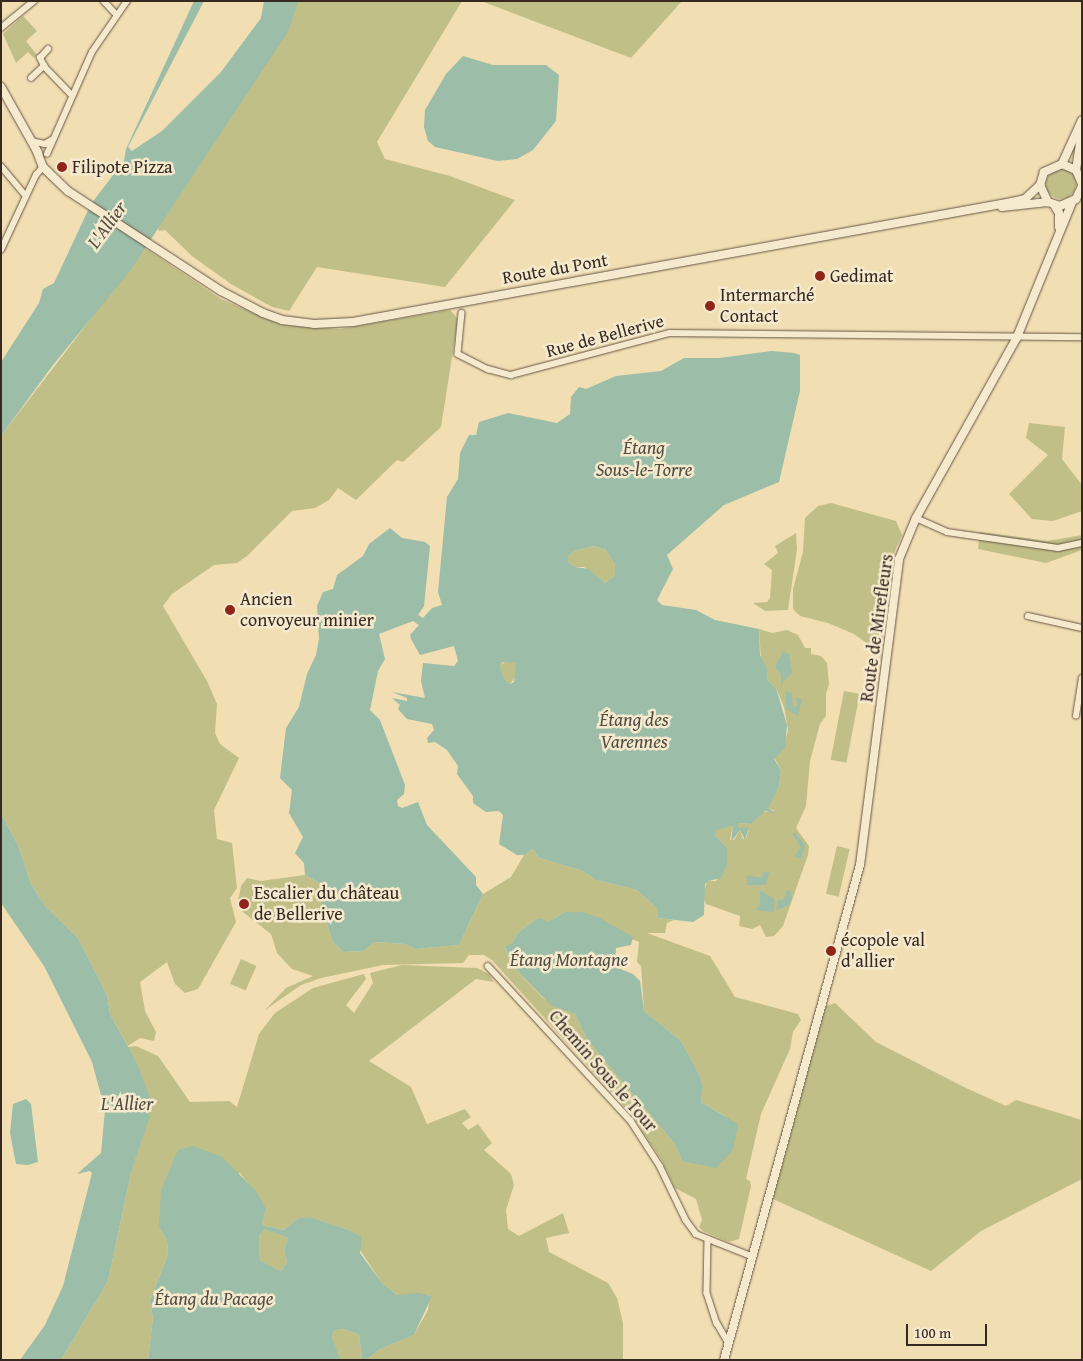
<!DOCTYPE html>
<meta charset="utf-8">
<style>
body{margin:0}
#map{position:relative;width:1083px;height:1361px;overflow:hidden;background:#f1deb3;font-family:"Gentium Book Plus",serif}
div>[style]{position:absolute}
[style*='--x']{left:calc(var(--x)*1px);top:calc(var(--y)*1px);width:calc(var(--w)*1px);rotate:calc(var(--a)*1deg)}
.green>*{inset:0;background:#c1bf88;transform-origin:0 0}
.round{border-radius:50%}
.water>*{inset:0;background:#9cbda7}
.roads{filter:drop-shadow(0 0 1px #665646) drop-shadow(0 0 1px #665646)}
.street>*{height:5.5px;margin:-2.75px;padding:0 2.75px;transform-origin:2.75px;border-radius:2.75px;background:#f6eace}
.secondary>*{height:8px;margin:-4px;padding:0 4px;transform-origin:4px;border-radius:4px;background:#f6eace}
.dots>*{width:14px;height:14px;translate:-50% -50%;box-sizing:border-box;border:2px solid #f6eace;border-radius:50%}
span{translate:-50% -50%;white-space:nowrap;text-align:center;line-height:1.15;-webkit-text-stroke:5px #f6eace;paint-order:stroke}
.poi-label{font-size:18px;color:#372822}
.left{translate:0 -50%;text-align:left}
.street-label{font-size:18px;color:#372822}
.water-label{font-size:19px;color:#504d43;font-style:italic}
.frame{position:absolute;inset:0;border:2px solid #372822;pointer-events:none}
.scale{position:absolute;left:906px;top:1324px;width:81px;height:22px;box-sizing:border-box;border:2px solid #372822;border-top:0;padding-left:6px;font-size:15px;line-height:18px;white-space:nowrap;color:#372822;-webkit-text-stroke:4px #f6eace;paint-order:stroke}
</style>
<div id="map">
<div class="green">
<i style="clip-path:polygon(292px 1px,462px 1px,377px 142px,385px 159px,450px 176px,515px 200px,445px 287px,317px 267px,289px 311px,272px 307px,231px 284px,192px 256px,165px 230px,159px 231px,157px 225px)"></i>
<i style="clip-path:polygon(481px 1px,682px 1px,631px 58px)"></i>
<i style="clip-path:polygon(23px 16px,37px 31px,26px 41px,37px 55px,34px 58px,28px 52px,16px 63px,3px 34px)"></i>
<i class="round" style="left:1046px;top:169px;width:30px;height:30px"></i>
<i style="clip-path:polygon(145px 248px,221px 299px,282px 325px,340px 329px,450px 310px,458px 319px,441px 427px,403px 462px,397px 460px,356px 500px,338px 488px,329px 500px,315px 508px,292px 511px,247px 556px,237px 563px,214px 565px,172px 594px,163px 606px,207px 681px,217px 704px,215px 733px,220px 744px,239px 758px,214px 810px,217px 839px,232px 843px,237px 888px,230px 898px,236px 922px,198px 989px,185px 993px,175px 984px,167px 962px,140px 982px,145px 1011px,156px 1032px,154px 1041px,140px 1038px,128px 1046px,110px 1014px,107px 995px,78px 938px,45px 906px,31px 884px,18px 845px,1px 814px,1px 436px)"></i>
<i style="clip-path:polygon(1029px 423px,1065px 427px,1062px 459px,1082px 485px,1082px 511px,1053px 521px,1032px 519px,1009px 494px,1048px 455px,1026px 438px)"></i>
<i style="clip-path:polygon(831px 503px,896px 521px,902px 535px,893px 555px,887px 581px,882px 644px,871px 654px,865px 642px,854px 634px,828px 623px,800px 616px,793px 609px,793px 589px,803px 552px,805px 518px,818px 506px)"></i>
<i style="clip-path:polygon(980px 532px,1047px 541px,1082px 535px,1082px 550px,1046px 563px,978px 549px)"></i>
<i style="clip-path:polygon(796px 533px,797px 549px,788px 610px,765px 611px,753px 603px,767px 602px,770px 598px,772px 570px,764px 564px,778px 553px,775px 546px)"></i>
<i style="clip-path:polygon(594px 546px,606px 550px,615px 565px,615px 575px,605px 583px,584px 567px,575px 567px,568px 562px,568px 556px,574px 551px)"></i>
<i style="clip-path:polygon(759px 629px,772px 633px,787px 630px,798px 635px,805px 648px,811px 648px,811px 654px,821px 656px,827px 663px,829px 684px,826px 694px,826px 716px,820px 724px,810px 761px,806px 806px,796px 828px,809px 846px,808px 855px,783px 926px,774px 936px,766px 937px,760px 925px,752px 929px,739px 926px,740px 916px,706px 904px,703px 896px,707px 881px,716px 881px,727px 865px,727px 848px,715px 835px,715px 829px,733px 826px,730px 840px,734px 840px,740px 830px,743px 839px,746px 839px,749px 829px,738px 827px,738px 823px,751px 824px,763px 812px,775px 811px,767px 808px,779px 787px,781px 770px,774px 757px,784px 746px,788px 730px,784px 707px,776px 688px,767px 680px,768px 671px,761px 660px)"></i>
<i style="clip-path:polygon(507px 661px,516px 663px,518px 674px,510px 684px,504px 678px,500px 665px)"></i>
<i style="left:844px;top:691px;width:16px;height:70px;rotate:11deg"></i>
<i style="left:837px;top:846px;width:13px;height:49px;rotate:13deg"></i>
<i style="clip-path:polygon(evenodd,533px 849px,539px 858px,583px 871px,596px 880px,637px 890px,657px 908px,658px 918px,674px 920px,667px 923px,665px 933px,647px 933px,710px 956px,735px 997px,798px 1014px,801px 1020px,793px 1032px,790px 1049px,761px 1114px,746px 1179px,750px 1181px,751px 1186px,739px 1239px,729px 1242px,703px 1231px,699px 1227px,702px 1220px,696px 1199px,675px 1188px,661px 1159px,632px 1115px,492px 960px,484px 955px,469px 955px,463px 963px,383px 965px,321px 978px,301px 985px,265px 1010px,286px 988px,313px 976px,292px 969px,277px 953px,271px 934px,243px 912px,238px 901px,241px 886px,247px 878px,261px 881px,305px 875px,319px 883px,321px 906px,333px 942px,343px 952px,363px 951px,375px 942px,405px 944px,416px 949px,459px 945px,483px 894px,511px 877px,524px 855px,533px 849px,565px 912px,639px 942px,637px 962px,641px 966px,644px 1011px,681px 1041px,699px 1074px,703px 1087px,701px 1102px,725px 1116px,682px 1161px,675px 1144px,588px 1041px,575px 1014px,543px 998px,512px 966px,505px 948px,513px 942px,518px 933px,535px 920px,548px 922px,565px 912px)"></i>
<i style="left:241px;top:959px;width:17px;height:27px;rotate:24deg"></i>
<i style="clip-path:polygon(402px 965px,477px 968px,489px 974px,494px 982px,476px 979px,369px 1061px,411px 1087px,427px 1124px,465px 1109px,471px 1117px,462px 1123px,468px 1130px,478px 1124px,492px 1143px,484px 1150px,511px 1174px,514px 1185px,506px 1210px,508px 1229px,519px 1236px,563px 1213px,569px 1233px,546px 1238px,549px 1252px,608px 1283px,617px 1298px,623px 1323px,623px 1360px,366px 1360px,380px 1349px,414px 1335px,428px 1310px,430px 1295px,397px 1295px,382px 1283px,346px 1229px,313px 1218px,298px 1218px,284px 1230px,262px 1225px,266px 1208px,240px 1173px,159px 1227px,167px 1240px,168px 1254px,150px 1301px,153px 1318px,148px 1360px,61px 1360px,108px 1281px,131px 1173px,145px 1130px,136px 1061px,128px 1047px,136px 1046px,158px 1056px,190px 1102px,229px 1101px,237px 1107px,259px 1034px,275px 1013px,313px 988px,364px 974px,366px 979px,346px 1005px,354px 1013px,373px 983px,370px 973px)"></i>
<i style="clip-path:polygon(835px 1003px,876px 1042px,966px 1088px,1006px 1106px,1016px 1100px,1082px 1120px,1082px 1179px,981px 1231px,931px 1271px,773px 1199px,826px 1006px)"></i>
<i style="clip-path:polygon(264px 1228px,288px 1238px,284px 1250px,287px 1262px,281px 1271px,260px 1260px,259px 1236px)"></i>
<i style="clip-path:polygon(341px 1329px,359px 1334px,362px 1360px,340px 1360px,336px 1355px,332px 1337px,334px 1331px)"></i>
</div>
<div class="water">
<i style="clip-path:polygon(194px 1px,204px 1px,128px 147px,132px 151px,162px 131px,221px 72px,261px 18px,264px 1px,298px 1px,289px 30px,130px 271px,53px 365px,1px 436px,1px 362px,39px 303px,43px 289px,54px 283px,91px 204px,124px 161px,126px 149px)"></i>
<i style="clip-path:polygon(463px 56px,493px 65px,546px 65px,559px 75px,556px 121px,533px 150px,517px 159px,498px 161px,435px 147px,428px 141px,424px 127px,425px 110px,446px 74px)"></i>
<i style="clip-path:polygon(evenodd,772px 351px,794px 353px,800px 355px,800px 391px,779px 482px,724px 505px,667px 555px,673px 569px,657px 600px,662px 605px,696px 610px,715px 620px,759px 629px,760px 655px,768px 671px,767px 680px,776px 688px,787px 725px,785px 748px,774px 759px,781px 770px,779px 787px,768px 808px,775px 813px,765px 811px,751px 824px,738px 823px,738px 827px,749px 828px,745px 840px,740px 830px,731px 842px,733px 826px,715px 830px,715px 835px,727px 848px,727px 865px,721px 878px,708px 881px,705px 884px,704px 915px,693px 922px,658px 918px,657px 908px,637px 890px,596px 880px,583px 871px,539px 858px,533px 849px,524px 855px,517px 855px,499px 844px,503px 815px,499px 811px,486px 812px,473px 803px,473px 796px,457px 774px,458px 766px,447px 750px,435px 742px,428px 743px,427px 738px,434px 730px,432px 724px,407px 719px,398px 709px,400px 705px,392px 698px,407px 701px,407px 698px,392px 692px,425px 698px,421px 681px,423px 663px,454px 666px,458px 661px,454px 646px,420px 655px,411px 639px,410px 635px,419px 625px,413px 621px,379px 634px,385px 659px,378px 671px,370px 710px,380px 720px,405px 785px,404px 794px,397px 800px,398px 806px,402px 808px,418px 802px,427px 825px,476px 877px,476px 885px,483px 894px,459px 945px,416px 949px,405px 944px,375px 942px,363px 951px,343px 952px,333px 942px,321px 906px,319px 883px,305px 875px,304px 863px,295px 853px,303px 837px,289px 813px,292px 790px,280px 778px,286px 728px,299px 707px,307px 674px,316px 655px,319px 639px,317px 606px,323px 592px,333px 589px,337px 575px,363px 556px,369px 544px,390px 528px,402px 538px,425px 542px,430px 546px,424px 606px,418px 615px,423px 618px,432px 608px,442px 605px,438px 592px,447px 497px,458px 479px,460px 453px,469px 435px,476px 435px,479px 422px,508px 413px,557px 423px,570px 414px,571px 397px,579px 387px,586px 389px,616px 376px,661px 371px,684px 358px,719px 358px,772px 351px,594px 546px,606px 550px,615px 565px,615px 575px,605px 583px,589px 569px,575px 567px,568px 562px,568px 556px,574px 551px,594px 546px,772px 351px,503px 662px,516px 663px,514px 682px,510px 684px,504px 678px,500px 665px,503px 662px)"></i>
<i style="clip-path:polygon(783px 651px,789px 654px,792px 672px,781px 685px,781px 674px,775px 667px)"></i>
<i style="clip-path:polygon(786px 691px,792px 694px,793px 708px,798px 705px,796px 697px,802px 699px,798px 716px,786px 709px)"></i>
<i style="clip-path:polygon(1px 814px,18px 845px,31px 884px,45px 906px,78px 938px,107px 995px,110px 1014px,136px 1061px,151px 1100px,150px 1116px,131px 1173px,108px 1281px,61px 1360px,20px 1360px,45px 1325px,63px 1286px,92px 1173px,90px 1171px,77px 1174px,101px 1153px,105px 1110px,92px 1062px,44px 966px,1px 903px)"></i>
<i style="clip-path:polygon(795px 833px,805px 845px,801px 859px,794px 856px,801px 847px,792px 834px)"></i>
<i style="clip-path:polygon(763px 872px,769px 872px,766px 885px,747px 885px,747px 875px,762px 878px)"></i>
<i style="clip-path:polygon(760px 890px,775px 900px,773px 912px,756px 910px,760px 904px)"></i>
<i style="clip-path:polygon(790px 890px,792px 898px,788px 906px,776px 910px,778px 900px,785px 899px,786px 891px)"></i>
<i style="clip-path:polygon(565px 912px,582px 912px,598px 917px,633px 937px,631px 945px,616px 948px,615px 967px,633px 974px,640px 981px,644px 1011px,681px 1041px,699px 1074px,703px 1087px,701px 1102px,738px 1124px,733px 1150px,716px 1168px,682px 1161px,675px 1144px,588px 1041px,575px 1014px,552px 1006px,512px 966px,505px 947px,513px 942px,518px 933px,535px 920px,541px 918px,548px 922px)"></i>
<i style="clip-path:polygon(26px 1099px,31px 1104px,38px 1162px,28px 1165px,16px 1164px,10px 1133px,13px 1104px)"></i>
<i style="clip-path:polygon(evenodd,193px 1146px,222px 1157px,255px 1190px,266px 1208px,262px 1225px,284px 1230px,298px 1218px,313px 1218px,346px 1229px,362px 1237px,360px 1253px,382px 1283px,397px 1295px,418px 1293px,432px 1296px,414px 1335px,380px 1349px,366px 1360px,362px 1360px,359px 1334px,341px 1329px,334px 1331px,332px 1337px,340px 1360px,148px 1360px,153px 1318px,150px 1301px,168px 1254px,167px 1240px,159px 1227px,161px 1190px,178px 1150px,193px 1146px,264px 1229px,288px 1238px,284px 1250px,287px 1262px,281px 1271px,260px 1260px,259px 1236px,264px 1229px)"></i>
</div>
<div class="roads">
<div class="street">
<i style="--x:104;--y:1;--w:18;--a:47"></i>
<i style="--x:1;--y:28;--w:43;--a:-39.3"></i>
<i style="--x:44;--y:66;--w:9;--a:-117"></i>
<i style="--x:40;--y:58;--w:12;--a:-48"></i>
<i style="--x:31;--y:78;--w:18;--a:-43"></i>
<i style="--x:44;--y:66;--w:40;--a:46"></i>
<i style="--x:31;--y:141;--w:14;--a:12"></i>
<i style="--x:45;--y:144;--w:8;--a:-30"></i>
<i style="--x:47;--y:154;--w:111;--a:-66.2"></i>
<i style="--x:92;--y:52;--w:62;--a:-55.5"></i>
<i style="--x:1;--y:166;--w:39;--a:50"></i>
<i style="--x:1;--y:250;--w:83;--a:-65"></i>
<i style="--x:36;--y:175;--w:11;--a:-49"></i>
<i style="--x:462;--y:313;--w:41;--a:95.6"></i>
<i style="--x:458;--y:354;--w:34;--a:27"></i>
<i style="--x:488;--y:369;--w:24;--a:15"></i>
<i style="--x:511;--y:375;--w:164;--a:-14.8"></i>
<i style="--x:670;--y:333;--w:412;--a:0.6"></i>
<i style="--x:916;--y:518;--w:34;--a:24"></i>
<i style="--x:947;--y:532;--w:112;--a:8.2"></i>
<i style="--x:1058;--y:548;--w:25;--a:-12"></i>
<i style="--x:1028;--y:616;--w:55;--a:12.5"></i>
<i style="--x:1076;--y:716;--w:38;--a:-81"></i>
<i style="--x:488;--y:966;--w:211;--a:47.3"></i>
<i style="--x:631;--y:1121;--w:54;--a:57.2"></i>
<i style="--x:660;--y:1166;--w:60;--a:64.3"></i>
<i style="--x:686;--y:1220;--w:17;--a:54"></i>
<i style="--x:696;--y:1234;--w:59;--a:21.8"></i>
<i style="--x:708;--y:1239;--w:54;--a:91.1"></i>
<i style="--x:707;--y:1293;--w:32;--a:72"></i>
<i style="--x:717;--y:1323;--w:22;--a:60"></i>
</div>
<div class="secondary">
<i style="--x:1;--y:87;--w:76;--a:60.7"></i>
<i style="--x:36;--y:149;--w:19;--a:69"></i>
<i style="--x:43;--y:167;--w:35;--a:44"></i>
<i style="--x:68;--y:191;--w:183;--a:33.2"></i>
<i style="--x:221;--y:291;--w:47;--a:27.6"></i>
<i style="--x:263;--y:313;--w:20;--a:20"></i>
<i style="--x:282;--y:320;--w:32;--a:7"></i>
<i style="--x:314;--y:324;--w:39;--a:-3"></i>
<i style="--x:353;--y:322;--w:670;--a:-10.32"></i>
<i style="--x:1012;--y:202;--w:13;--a:-13"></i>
<i style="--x:1025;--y:199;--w:21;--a:-43"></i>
<i style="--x:1062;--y:164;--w:48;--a:-65.6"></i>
<i style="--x:1076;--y:170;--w:40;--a:-81.5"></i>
<i style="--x:1082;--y:184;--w:15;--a:-113"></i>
<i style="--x:1076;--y:170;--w:15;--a:-157"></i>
<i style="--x:1062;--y:164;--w:20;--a:156"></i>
<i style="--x:1044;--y:172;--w:14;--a:107"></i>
<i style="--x:1040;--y:185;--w:19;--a:65"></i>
<i style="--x:1048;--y:202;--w:13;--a:18"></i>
<i style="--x:1060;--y:206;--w:17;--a:-24"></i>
<i style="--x:1076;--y:199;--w:14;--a:-65"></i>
<i style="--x:1054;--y:205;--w:9;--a:58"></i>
<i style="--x:1059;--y:213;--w:14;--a:90"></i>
<i style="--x:1002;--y:207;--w:46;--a:-6.2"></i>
<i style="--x:724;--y:1360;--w:513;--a:-74.64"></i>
<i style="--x:860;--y:865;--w:308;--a:-82.7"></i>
<i style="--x:899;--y:559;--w:44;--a:-67.5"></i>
<i style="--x:916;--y:518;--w:207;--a:-60.8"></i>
<i style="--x:1017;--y:337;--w:146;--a:-67.8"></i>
</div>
</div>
<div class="dots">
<i style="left:62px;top:167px;background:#8f2418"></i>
<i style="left:820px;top:276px;background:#8f2418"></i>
<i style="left:710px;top:306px;background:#8f2418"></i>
<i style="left:230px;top:610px;background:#8f2418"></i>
<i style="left:244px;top:904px;background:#8f2418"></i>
<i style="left:831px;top:951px;background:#8f2418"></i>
</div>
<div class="poi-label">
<span class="left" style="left:72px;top:167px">Filipote Pizza</span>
<span class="left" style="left:830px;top:276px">Gedimat</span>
<span class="left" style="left:720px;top:306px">Intermarché<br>Contact</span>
<span class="left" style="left:240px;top:610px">Ancien<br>convoyeur minier</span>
<span class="left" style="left:254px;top:904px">Escalier du château<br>de Bellerive</span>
<span class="left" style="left:841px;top:951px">écopole val<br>d'allier</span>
</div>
<div class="street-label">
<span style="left:555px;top:269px;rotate:-10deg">Route du Pont</span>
<span style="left:605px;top:336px;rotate:-15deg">Rue de Bellerive</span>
<span style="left:877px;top:628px;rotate:-82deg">Route de Mirefleurs</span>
<span style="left:603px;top:1071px;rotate:49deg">Chemin Sous le Tour</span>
</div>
<div class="water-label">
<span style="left:107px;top:225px;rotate:-54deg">L'Allier</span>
<span style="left:644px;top:459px">Étang<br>Sous-le-Torre</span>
<span style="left:634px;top:731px">Étang des<br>Varennes</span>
<span style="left:569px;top:960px">Étang Montagne</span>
<span style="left:127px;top:1104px">L'Allier</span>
<span style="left:214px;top:1299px">Étang du Pacage</span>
</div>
<div class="frame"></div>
<div class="scale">100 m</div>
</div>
